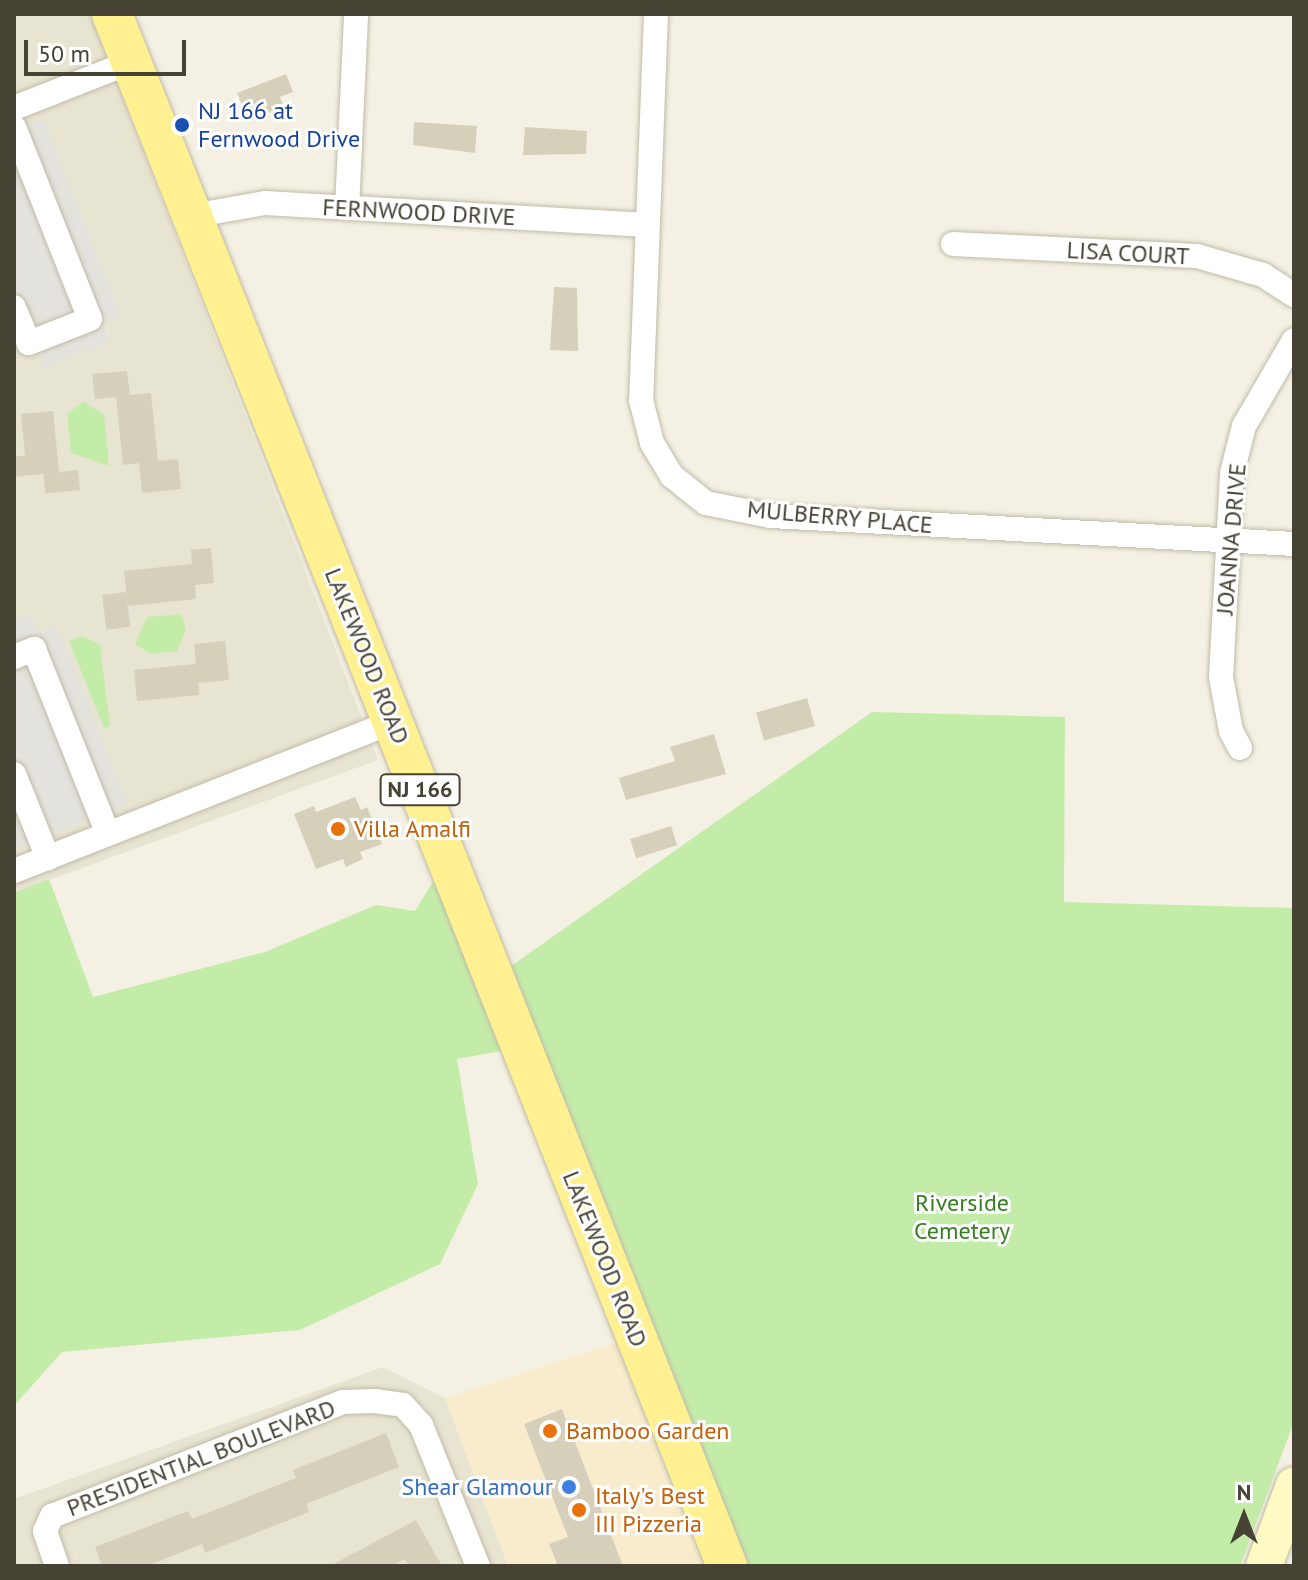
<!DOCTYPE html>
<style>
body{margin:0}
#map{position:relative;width:1308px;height:1580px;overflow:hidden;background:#f4f1e4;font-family:"PT Sans",sans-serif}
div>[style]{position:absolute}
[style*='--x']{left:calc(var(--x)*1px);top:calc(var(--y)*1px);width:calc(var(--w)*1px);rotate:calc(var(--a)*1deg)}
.residential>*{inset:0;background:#e8e4d2}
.commercial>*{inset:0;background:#f8eccd}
.green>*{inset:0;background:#c4eca9}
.parking>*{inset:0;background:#e4e2dd}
.building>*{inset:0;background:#d6cfb9;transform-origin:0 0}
.roads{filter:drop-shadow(0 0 2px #c0bba6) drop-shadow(0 0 2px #c0bba6)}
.minor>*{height:24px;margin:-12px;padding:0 12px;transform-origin:12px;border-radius:12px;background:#fff}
.secondary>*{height:36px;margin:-18px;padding:0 18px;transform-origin:18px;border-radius:18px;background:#fff9c3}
.primary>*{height:40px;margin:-20px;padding:0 20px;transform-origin:20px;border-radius:20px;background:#fff092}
.dots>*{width:22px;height:22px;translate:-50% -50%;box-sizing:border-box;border:4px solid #fff;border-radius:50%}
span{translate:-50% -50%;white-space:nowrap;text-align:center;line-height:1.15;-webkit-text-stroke:6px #fff;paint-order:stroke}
.shield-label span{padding:2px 6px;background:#fff;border:2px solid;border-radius:6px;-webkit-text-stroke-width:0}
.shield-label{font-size:22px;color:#464234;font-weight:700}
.transit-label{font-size:24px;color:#164399}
.left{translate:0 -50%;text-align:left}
.street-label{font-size:24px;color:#464234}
.food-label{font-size:24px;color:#c56008}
.park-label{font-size:24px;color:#377d22}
.shop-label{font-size:24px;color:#366cbe}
.right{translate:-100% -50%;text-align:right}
.frame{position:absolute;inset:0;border:16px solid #464234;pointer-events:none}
.north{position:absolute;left:1204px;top:1476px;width:80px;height:80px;-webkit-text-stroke:6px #fff;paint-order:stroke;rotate:0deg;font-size:22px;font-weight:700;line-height:32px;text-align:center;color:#464234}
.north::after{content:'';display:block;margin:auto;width:28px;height:36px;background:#464234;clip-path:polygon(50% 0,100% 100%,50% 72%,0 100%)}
.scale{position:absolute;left:24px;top:40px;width:162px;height:36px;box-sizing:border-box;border:4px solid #464234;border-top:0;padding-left:10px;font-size:24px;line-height:28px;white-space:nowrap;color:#464234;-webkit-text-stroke:6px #fff;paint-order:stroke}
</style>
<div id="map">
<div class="residential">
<i style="clip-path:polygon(14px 14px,90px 14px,378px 760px,14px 893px)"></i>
<i style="clip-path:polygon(383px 1367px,445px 1398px,508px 1566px,14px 1566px,14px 1499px)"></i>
</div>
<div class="commercial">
<i style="clip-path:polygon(615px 1343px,705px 1566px,508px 1566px,445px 1398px)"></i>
</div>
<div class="green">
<i style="clip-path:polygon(83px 402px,104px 414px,109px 466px,71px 453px,67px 414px)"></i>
<i style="clip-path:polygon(181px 614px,186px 630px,177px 651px,151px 654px,135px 644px,147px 617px)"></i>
<i style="clip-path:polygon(83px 636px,100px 645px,110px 726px,104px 728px,69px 641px)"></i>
<i style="clip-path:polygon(872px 712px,1065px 717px,1064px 902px,1294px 908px,1294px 1422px,1240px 1566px,745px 1566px,511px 966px)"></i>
<i style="clip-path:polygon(49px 879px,93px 997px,265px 952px,376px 905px,415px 911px,434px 880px,501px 1051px,457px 1059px,478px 1184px,440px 1264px,300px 1330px,62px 1352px,14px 1406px,14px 893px)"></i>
</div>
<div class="parking">
<i style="clip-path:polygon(14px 97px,26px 126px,44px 120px,121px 316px,103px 323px,110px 341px,44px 368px,37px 350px,14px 358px)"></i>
<i style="clip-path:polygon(31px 614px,38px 632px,56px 625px,128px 804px,14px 849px,14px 621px)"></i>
</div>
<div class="building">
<i style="clip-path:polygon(286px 74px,293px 92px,280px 97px,284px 107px,248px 119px,237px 93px)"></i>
<i style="clip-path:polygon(414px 122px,477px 126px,475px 153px,413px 145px)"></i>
<i style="clip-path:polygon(525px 127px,587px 131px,586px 154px,523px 155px)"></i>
<i style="clip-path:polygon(554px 287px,577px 288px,578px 351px,550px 350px)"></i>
<i style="clip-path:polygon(127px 371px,130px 395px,151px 393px,158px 461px,178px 459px,181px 489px,142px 493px,139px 463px,123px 465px,116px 397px,95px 399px,92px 374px)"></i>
<i style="clip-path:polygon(53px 411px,59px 472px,14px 477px,14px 456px,25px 456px,21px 414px)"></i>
<i style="left:78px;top:470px;width:20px;height:35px;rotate:84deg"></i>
<i style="clip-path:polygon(211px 548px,214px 583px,195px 585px,196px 599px,128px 606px,124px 571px,192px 564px,191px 550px)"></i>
<i style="left:126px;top:592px;width:35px;height:24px;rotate:83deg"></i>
<i style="clip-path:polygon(225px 641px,229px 680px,198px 683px,199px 695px,137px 701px,134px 670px,196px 664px,194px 644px)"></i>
<i style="left:807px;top:698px;width:29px;height:53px;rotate:74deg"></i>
<i style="clip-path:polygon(714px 734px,726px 774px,626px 800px,619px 778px,675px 761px,670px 747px)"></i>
<i style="clip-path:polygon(355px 797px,361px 810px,367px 807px,382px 844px,360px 852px,363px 859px,346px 867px,343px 859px,316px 869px,294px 814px,314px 806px,316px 812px)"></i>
<i style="left:671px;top:826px;width:20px;height:43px;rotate:72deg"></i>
<i style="clip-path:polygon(562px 1409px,623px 1566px,558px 1566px,549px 1544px,568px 1537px,524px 1424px)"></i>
<i style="clip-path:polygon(386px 1433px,399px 1467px,306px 1504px,309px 1512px,205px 1553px,202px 1544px,147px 1566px,102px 1566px,95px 1547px,188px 1511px,192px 1519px,296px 1478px,293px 1470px)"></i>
<i style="clip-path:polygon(416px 1520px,442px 1566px,409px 1566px,405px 1559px,392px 1566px,330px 1566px)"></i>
</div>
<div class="roads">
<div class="minor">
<i style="--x:656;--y:14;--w:386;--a:92.2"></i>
<i style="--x:641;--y:400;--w:44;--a:75.7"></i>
<i style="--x:652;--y:443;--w:39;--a:59"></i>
<i style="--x:672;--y:476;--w:43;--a:38.5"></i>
<i style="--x:706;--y:503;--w:66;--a:11.3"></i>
<i style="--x:771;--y:516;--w:524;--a:3.06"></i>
<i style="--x:14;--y:108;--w:126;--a:-21.5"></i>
<i style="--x:14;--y:127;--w:206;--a:68.4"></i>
<i style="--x:90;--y:319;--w:66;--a:158.5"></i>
<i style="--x:29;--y:343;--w:39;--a:-113"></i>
<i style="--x:347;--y:208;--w:194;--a:-87.3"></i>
<i style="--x:192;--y:216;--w:74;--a:-10.1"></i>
<i style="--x:265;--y:203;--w:383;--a:3.3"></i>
<i style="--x:953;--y:244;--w:244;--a:2.8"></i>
<i style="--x:1197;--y:256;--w:69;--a:16.1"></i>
<i style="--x:1263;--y:275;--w:37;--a:33"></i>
<i style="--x:14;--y:657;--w:22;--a:-22"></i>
<i style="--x:34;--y:649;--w:199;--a:68.2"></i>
<i style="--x:1240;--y:748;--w:19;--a:-118"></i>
<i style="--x:1231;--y:731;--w:55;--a:-100.5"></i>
<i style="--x:1221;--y:677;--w:204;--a:-86.9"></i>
<i style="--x:1232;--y:473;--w:49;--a:-75.7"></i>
<i style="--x:1244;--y:426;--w:99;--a:-59.8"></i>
<i style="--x:14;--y:774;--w:91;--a:68"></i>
<i style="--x:14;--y:871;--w:407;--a:-21.5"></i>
<i style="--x:57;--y:1566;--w:37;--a:-109"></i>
<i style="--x:45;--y:1531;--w:17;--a:-65"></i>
<i style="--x:52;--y:1516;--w:313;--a:-21.4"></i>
<i style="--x:343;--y:1402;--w:32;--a:-2"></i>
<i style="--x:375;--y:1401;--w:28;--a:8"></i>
<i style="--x:403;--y:1405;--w:27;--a:48"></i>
<i style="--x:421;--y:1425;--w:152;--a:68"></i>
</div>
<div class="secondary">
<i style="--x:1264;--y:1566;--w:86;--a:-69.7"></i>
</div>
<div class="primary">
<i style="--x:112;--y:14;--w:1669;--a:68.38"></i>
</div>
</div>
<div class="dots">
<i style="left:182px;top:125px;background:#1a4fb4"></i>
<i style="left:338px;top:829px;background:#e8710a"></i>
<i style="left:550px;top:1431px;background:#e8710a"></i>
<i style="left:569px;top:1487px;background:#3f7fe0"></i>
<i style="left:579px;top:1510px;background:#e8710a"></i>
</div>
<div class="shield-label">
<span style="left:420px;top:790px">NJ 166</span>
</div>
<div class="transit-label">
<span class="left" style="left:198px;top:125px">NJ 166 at<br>Fernwood Drive</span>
</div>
<div class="street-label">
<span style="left:419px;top:212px;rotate:3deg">FERNWOOD DRIVE</span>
<span style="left:1128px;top:253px;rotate:3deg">LISA COURT</span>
<span style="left:840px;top:517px;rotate:5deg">MULBERRY PLACE</span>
<span style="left:1231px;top:539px;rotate:-85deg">JOANNA DRIVE</span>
<span style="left:367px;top:656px;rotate:68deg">LAKEWOOD ROAD</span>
<span style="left:605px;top:1259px;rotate:68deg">LAKEWOOD ROAD</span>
<span style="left:201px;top:1458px;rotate:-21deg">PRESIDENTIAL BOULEVARD</span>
</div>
<div class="food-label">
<span class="left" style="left:354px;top:829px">Villa Amalfi</span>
<span class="left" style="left:566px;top:1431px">Bamboo Garden</span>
<span class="left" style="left:595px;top:1510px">Italy's Best<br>III Pizzeria</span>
</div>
<div class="park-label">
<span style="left:962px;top:1217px">Riverside<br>Cemetery</span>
</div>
<div class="shop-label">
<span class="right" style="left:553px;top:1487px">Shear Glamour</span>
</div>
<div class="frame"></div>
<div class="north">N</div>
<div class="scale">50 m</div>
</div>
